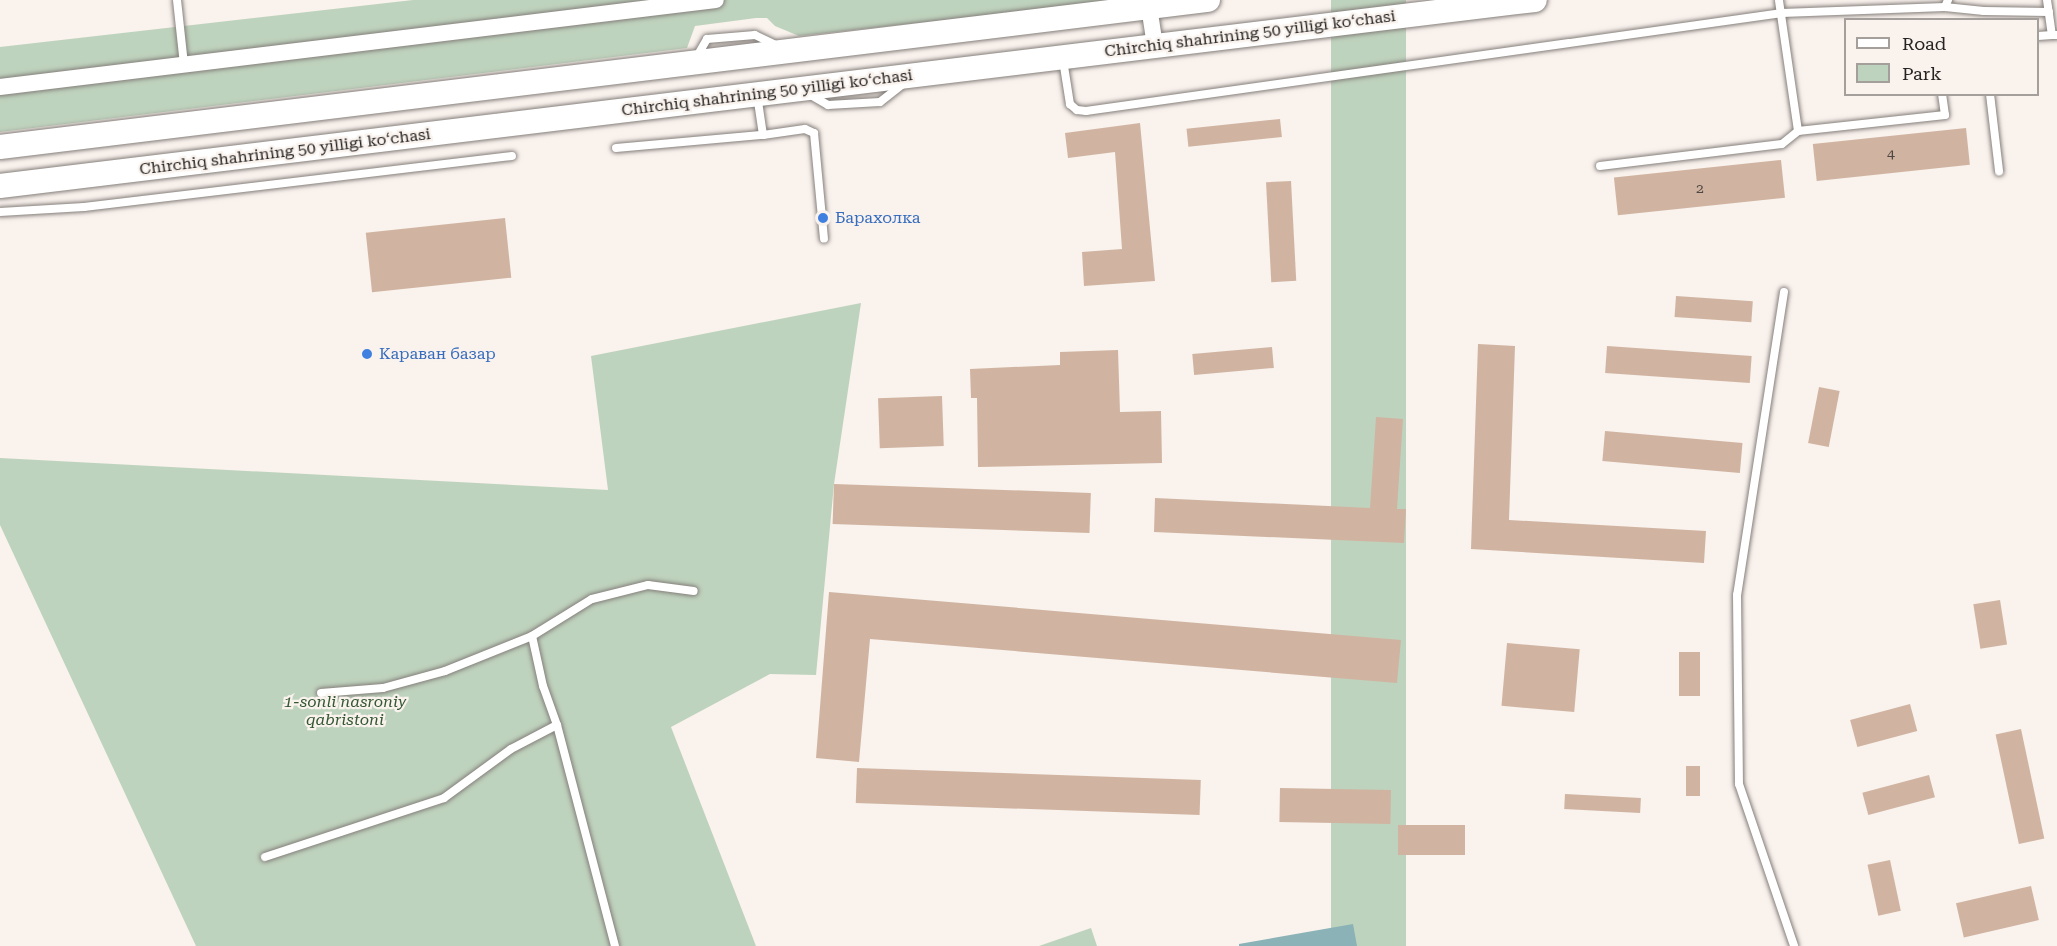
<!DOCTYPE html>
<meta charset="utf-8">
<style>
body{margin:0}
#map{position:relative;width:2057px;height:946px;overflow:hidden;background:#f9f2ed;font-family:"Roboto Serif",serif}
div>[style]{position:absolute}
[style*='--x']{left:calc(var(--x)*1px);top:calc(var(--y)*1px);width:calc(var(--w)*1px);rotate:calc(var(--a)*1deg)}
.green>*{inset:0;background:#bed3bd;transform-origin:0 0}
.water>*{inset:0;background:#8bb2b6}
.building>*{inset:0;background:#d0b4a1;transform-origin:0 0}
.roads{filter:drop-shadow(0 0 2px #857f7b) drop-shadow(0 0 2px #857f7b)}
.lane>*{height:8px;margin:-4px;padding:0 4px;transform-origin:4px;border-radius:4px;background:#fff}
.street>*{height:16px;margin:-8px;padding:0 8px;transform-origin:8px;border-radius:8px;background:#fff}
.secondary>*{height:24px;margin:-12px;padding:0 12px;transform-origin:12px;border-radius:12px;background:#fff}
.dots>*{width:16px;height:16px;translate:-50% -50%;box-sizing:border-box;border:3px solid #f9f2ed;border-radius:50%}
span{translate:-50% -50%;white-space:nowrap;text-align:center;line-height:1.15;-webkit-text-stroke:4.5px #f9f2ed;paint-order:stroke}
.number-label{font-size:14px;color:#504742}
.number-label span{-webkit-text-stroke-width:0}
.street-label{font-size:16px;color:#262322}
.shop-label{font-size:16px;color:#366cbe}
.left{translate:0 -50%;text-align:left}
.park-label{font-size:16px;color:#345834;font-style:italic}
.legend{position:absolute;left:1844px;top:18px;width:195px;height:78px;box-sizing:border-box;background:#f9f2ed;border:2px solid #a59f9c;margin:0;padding:8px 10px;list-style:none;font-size:18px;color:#262322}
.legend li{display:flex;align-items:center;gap:12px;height:30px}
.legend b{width:30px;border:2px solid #a59f9c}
</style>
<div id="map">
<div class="green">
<i style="clip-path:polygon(413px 0,1128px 0,799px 36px,775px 26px,767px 18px,756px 18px,695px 26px,687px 48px,0 132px,0 47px)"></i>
<i style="left:1331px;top:0;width:75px;height:1341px"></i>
<i style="clip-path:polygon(861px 303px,834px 484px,816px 675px,770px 674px,671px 727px,756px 946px,196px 946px,0 525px,0 458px,608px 490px,591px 356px)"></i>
<i style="clip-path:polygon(1091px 928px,1097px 946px,1039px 946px)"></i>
</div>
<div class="water">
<i style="clip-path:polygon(1353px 924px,1357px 946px,1239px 946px,1239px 944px)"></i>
</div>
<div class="building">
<i style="left:1280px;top:119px;width:18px;height:94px;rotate:84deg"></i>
<i style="clip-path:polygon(1140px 123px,1155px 281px,1084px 286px,1082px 252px,1122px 249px,1115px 152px,1068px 158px,1065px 133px)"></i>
<i style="left:1966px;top:128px;width:37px;height:154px;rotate:84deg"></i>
<i style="left:1781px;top:160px;width:38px;height:168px;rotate:84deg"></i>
<i style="left:1291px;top:181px;width:100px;height:25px;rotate:87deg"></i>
<i style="left:505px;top:218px;width:60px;height:140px;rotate:84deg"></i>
<i style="left:1676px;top:296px;width:77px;height:21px;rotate:4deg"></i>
<i style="clip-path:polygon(1478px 344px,1515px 346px,1509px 520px,1706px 531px,1704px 563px,1471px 549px)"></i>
<i style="left:1607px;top:346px;width:145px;height:27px;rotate:4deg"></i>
<i style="left:1272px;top:347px;width:21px;height:80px;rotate:85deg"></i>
<i style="clip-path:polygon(1118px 350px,1120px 412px,1161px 411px,1162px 463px,978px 467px,977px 398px,971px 398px,970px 369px,1060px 365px,1060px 352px)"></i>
<i style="left:1819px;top:387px;width:21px;height:57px;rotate:11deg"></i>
<i style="left:942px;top:396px;width:50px;height:64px;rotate:88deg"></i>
<i style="clip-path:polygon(1376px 417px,1403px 419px,1397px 509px,1406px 509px,1404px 543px,1154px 532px,1155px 498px,1370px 508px)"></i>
<i style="left:1605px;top:431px;width:138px;height:30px;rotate:5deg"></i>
<i style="left:834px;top:484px;width:257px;height:40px;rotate:2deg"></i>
<i style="clip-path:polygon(829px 592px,1401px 640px,1397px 683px,870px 639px,859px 762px,816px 758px)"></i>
<i style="left:2000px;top:600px;width:45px;height:27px;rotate:81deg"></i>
<i style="left:1507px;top:643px;width:73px;height:63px;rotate:5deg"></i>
<i style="left:1679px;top:652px;width:21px;height:44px"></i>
<i style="left:1910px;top:704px;width:28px;height:62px;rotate:75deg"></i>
<i style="left:2021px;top:729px;width:112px;height:26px;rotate:78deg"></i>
<i style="left:1686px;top:766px;width:14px;height:30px"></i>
<i style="left:857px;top:768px;width:344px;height:35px;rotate:2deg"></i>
<i style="left:1929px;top:775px;width:23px;height:69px;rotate:75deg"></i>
<i style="left:1280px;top:788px;width:111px;height:34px;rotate:1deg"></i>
<i style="left:1565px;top:794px;width:76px;height:15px;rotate:3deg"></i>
<i style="left:1398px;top:825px;width:67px;height:30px"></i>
<i style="left:1890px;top:860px;width:52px;height:23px;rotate:78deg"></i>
<i style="left:2031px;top:886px;width:35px;height:77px;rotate:77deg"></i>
</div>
<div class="roads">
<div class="lane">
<i style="--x:177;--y:0;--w:64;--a:83.8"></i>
<i style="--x:2047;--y:0;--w:35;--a:82"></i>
<i style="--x:2052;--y:35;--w:5;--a:0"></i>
<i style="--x:1945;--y:7;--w:39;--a:6"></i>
<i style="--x:1984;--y:11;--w:65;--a:0.9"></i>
<i style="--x:2038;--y:36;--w:14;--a:-4"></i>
<i style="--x:696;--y:58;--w:22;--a:-60"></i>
<i style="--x:707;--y:39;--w:48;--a:-4.8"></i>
<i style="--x:755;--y:35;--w:25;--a:26"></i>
<i style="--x:1063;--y:60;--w:45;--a:81"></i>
<i style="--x:1070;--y:104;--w:9;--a:41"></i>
<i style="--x:1077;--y:110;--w:9;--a:6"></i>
<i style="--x:1086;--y:111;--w:703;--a:-8.01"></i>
<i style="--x:1782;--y:13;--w:163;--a:-2.1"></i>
<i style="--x:1945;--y:7;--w:8;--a:-67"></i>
<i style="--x:809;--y:94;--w:22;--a:30"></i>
<i style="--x:828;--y:105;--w:52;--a:-3.3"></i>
<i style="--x:880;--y:102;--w:31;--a:-38"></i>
<i style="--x:1990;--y:94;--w:78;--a:83.3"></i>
<i style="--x:1798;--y:131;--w:148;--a:-6.2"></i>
<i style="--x:1945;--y:115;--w:21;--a:-98"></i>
<i style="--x:763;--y:135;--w:42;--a:-8.1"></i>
<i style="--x:805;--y:129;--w:10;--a:24"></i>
<i style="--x:814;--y:133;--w:106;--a:84.6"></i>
<i style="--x:616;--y:148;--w:148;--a:-5.1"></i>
<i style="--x:763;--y:135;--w:40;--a:-98.5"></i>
<i style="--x:1600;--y:166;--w:183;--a:-6.9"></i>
<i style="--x:1782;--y:144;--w:21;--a:-39"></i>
<i style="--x:1798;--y:131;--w:132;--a:-98.3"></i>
<i style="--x:0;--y:212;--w:84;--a:-3.4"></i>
<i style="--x:84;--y:207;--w:431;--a:-6.8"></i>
<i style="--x:1784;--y:292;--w:307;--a:98.8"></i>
<i style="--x:1737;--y:595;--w:189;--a:89.4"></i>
<i style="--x:1739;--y:784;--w:171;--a:71.2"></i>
<i style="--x:321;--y:693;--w:62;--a:-4.6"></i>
<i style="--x:383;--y:688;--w:64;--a:-15.3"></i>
<i style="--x:445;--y:671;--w:94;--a:-21.9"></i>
<i style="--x:265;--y:857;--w:188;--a:-18.2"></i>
<i style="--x:444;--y:798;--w:83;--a:-36.2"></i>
<i style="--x:511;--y:749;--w:52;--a:-27.6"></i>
<i style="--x:615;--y:946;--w:228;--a:-104.7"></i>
<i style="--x:557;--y:725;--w:41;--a:-109.7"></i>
<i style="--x:543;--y:686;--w:51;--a:-102.4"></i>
<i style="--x:532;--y:636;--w:70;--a:-31.7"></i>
<i style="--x:592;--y:599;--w:58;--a:-14"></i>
<i style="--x:648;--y:585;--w:46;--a:7.4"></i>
</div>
<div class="street">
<i style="--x:1148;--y:0;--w:47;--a:81.3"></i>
<i style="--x:0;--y:87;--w:721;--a:-6.93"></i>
</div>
<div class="secondary">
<i style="--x:0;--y:147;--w:1217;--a:-6.94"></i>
<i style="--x:0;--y:186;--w:1546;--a:-6.91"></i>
</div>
</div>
<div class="dots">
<i style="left:823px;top:218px;background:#3f7fe0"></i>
<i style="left:367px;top:354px;background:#3f7fe0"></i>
</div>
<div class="number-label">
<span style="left:1891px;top:153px">4</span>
<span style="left:1700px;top:188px">2</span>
</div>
<div class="street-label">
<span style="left:1250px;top:34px;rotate:-7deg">Chirchiq shahrining 50 yilligi koʻchasi</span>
<span style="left:767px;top:93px;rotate:-7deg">Chirchiq shahrining 50 yilligi koʻchasi</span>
<span style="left:285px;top:152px;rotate:-7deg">Chirchiq shahrining 50 yilligi koʻchasi</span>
</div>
<div class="shop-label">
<span class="left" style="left:835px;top:218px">Барахолка</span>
<span class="left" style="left:379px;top:354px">Караван базар</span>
</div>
<div class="park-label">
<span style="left:345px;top:711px">1-sonli nasroniy<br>qabristoni</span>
</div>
<ul class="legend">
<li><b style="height:8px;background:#fff"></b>Road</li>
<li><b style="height:16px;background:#bed3bd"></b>Park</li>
</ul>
</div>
